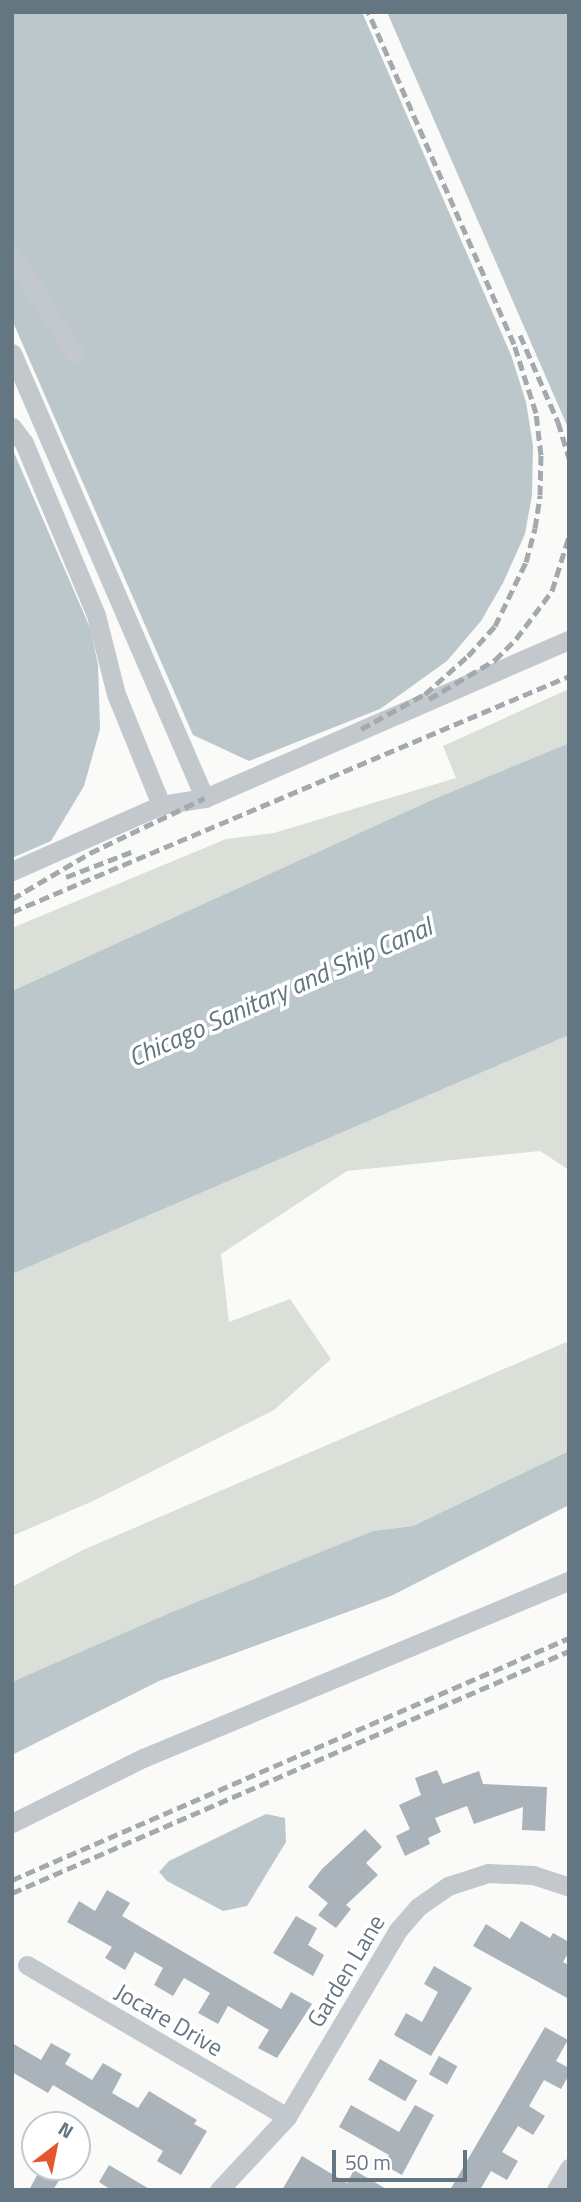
<!DOCTYPE html>
<style>
body{margin:0}
#map{position:relative;width:581px;height:2202px;overflow:hidden;background:#fafaf8;font-family:"Titillium Web",sans-serif}
div>[style]{position:absolute}
[style*='--x']{left:calc(var(--x)*1px);top:calc(var(--y)*1px);width:calc(var(--w)*1px);rotate:calc(var(--a)*1deg)}
.green>*{inset:0;background:#dadfd7}
.water>*{inset:0;background:#bbc7cb}
.building>*{inset:0;background:#aab3b9;transform-origin:0 0}
.minor>*{height:19px;margin:-9.5px;padding:0 9.5px;transform-origin:9.5px;border-radius:9.5px;background:#c3c8cc}
.rail>*{height:5px;margin-top:-2.5px;transform-origin:0;background:repeating-linear-gradient(90deg,#a2aab0 0 10px,transparent 0 15px)}
span{translate:-50% -50%;white-space:nowrap;text-align:center;line-height:1.15;-webkit-text-stroke:7px #fff;paint-order:stroke}
.street-label{font-size:24px;color:#657683}
.water-label{font-size:26px;color:#60757c;font-style:italic}
.frame{position:absolute;inset:0;border:14px solid #657683;pointer-events:none}
.north{position:absolute;left:21px;top:2111px;width:70px;height:70px;box-sizing:border-box;background:#fff;border:2px solid #c1c8cd;border-radius:50%;rotate:32deg;font-size:19px;font-weight:700;line-height:28px;text-align:center;color:#657683}
.north::after{content:'';display:block;margin:auto;width:24px;height:32px;background:#e4572e;clip-path:polygon(50% 0,100% 100%,50% 72%,0 100%)}
.scale{position:absolute;left:332px;top:2150px;width:135px;height:32px;box-sizing:border-box;border:4px solid #657683;border-top:0;padding-left:9px;font-size:21px;line-height:24px;white-space:nowrap;color:#657683;-webkit-text-stroke:5px #fff;paint-order:stroke}
</style>
<div id="map">
<div class="green">
<i style="clip-path:polygon(569px 689px,569px 743px,434px 799px,12px 991px,12px 928px,226px 839px,274px 833px,456px 778px,443px 746px)"></i>
<i style="clip-path:polygon(569px 1035px,569px 1170px,540px 1151px,347px 1171px,221px 1254px,229px 1322px,290px 1299px,331px 1359px,274px 1410px,93px 1501px,12px 1536px,12px 1274px)"></i>
<i style="clip-path:polygon(569px 1341px,569px 1451px,413px 1526px,373px 1531px,12px 1682px,12px 1587px,83px 1550px)"></i>
</div>
<div class="water">
<i style="clip-path:polygon(12px 12px,362px 12px,511px 355px,526px 402px,533px 446px,532px 495px,525px 534px,503px 583px,481px 621px,447px 661px,380px 709px,249px 761px,193px 735px,12px 320px)"></i>
<i style="clip-path:polygon(387px 12px,569px 12px,569px 430px)"></i>
<i style="clip-path:polygon(12px 448px,91px 630px,98px 665px,100px 729px,84px 786px,51px 841px,12px 858px)"></i>
<i style="clip-path:polygon(569px 743px,569px 1035px,12px 1274px,12px 991px,434px 799px)"></i>
<i style="clip-path:polygon(569px 1451px,569px 1505px,391px 1596px,159px 1681px,12px 1755px,12px 1682px,170px 1613px,373px 1531px,413px 1526px)"></i>
<i style="clip-path:polygon(266px 1814px,285px 1818px,286px 1842px,247px 1906px,223px 1911px,167px 1881px,159px 1872px,169px 1861px)"></i>
</div>
<div class="building">
<i style="clip-path:polygon(437px 1770px,443px 1784px,479px 1771px,483px 1784px,547px 1787px,545px 1831px,522px 1830px,523px 1807px,474px 1824px,467px 1806px,435px 1818px,441px 1832px,428px 1838px,430px 1844px,405px 1856px,396px 1836px,410px 1829px,399px 1805px,421px 1795px,415px 1778px)"></i>
<i style="clip-path:polygon(365px 1829px,382px 1847px,366px 1863px,378px 1875px,346px 1905px,351px 1909px,336px 1928px,318px 1915px,328px 1903px,308px 1887px,322px 1869px)"></i>
<i style="clip-path:polygon(107px 1890px,130px 1903px,122px 1916px,281px 2009px,291px 1992px,312px 2004px,277px 2058px,258px 2048px,269px 2030px,228px 2006px,218px 2024px,198px 2013px,210px 1993px,184px 1978px,173px 1996px,154px 1985px,163px 1968px,135px 1952px,125px 1970px,105px 1958px,112px 1947px,67px 1922px,79px 1901px,95px 1911px)"></i>
<i style="clip-path:polygon(296px 1916px,317px 1928px,308px 1945px,324px 1955px,313px 1976px,273px 1953px)"></i>
<i style="clip-path:polygon(521px 1921px,550px 1938px,553px 1933px,569px 1942px,569px 1952px,563px 1962px,569px 1965px,569px 1999px,473px 1946px,486px 1924px,510px 1939px)"></i>
<i style="clip-path:polygon(434px 1966px,472px 1988px,431px 2056px,394px 2035px,406px 2013px,422px 2022px,438px 1992px,424px 1984px)"></i>
<i style="clip-path:polygon(545px 2027px,568px 2040px,556px 2061px,569px 2068px,569px 2075px,561px 2089px,544px 2080px,529px 2106px,545px 2116px,533px 2135px,518px 2126px,502px 2152px,518px 2161px,507px 2180px,491px 2171px,480px 2190px,450px 2190px)"></i>
<i style="clip-path:polygon(12px 2043px,41px 2060px,51px 2043px,71px 2054px,65px 2064px,92px 2080px,103px 2063px,122px 2074px,112px 2093px,138px 2108px,149px 2091px,197px 2120px,194px 2124px,207px 2131px,181px 2175px,157px 2161px,163px 2151px,53px 2085px,48px 2093px,12px 2072px)"></i>
<i style="left:439px;top:2056px;width:21px;height:21px;rotate:29deg"></i>
<i style="left:380px;top:2059px;width:43px;height:24px;rotate:30deg"></i>
<i style="clip-path:polygon(351px 2105px,399px 2132px,415px 2105px,434px 2115px,402px 2175px,384px 2165px,389px 2155px,339px 2127px)"></i>
<i style="clip-path:polygon(302px 2156px,347px 2183px,354px 2170px,388px 2190px,282px 2190px)"></i>
<i style="clip-path:polygon(109px 2165px,151px 2190px,111px 2190px,99px 2182px)"></i>
<i style="clip-path:polygon(41px 2168px,60px 2179px,53px 2190px,29px 2190px)"></i>
</div>
<div class="minor">
<i style="--x:12;--y:255;--w:117;--a:57.5"></i>
<i style="--x:12;--y:353;--w:485;--a:66.6"></i>
<i style="--x:12;--y:427;--w:20;--a:53"></i>
<i style="--x:24;--y:443;--w:186;--a:67.3"></i>
<i style="--x:96;--y:615;--w:81;--a:75.8"></i>
<i style="--x:116;--y:694;--w:120;--a:67.9"></i>
<i style="--x:12;--y:871;--w:163;--a:-23.9"></i>
<i style="--x:161;--y:805;--w:45;--a:-9"></i>
<i style="--x:205;--y:798;--w:397;--a:-23.5"></i>
<i style="--x:12;--y:1823;--w:146;--a:-26.4"></i>
<i style="--x:143;--y:1758;--w:461;--a:-22.6"></i>
<i style="--x:27;--y:1965;--w:301;--a:30.3"></i>
<i style="--x:219;--y:2190;--w:100;--a:-47"></i>
<i style="--x:287;--y:2117;--w:217;--a:-59.3"></i>
<i style="--x:398;--y:1930;--w:30;--a:-49"></i>
<i style="--x:418;--y:1907;--w:37;--a:-35"></i>
<i style="--x:448;--y:1886;--w:42;--a:-18"></i>
<i style="--x:488;--y:1873;--w:45;--a:2.5"></i>
<i style="--x:533;--y:1875;--w:38;--a:18"></i>
<i style="--x:556;--y:2190;--w:26;--a:-59"></i>
</div>
<div class="rail">
<i style="--x:520;--y:335;--w:95;--a:66.4"></i>
<i style="--x:558;--y:422;--w:39;--a:73"></i>
<i style="--x:429;--y:699;--w:77;--a:-30.6"></i>
<i style="--x:495;--y:660;--w:30;--a:-45"></i>
<i style="--x:516;--y:639;--w:60;--a:-53.1"></i>
<i style="--x:552;--y:591;--w:58;--a:-72.8"></i>
<i style="--x:361;--y:729;--w:73;--a:-28.7"></i>
<i style="--x:425;--y:694;--w:57;--a:-41.5"></i>
<i style="--x:468;--y:656;--w:40;--a:-48"></i>
<i style="--x:495;--y:626;--w:71;--a:-64.2"></i>
<i style="--x:526;--y:562;--w:35;--a:-75"></i>
<i style="--x:535;--y:528;--w:33;--a:-81"></i>
<i style="--x:540;--y:495;--w:40;--a:-88.6"></i>
<i style="--x:541;--y:455;--w:42;--a:-96.8"></i>
<i style="--x:536;--y:413;--w:72;--a:-107.7"></i>
<i style="--x:514;--y:344;--w:363;--a:-113.7"></i>
<i style="--x:66;--y:877;--w:70;--a:-21"></i>
<i style="--x:12;--y:899;--w:91;--a:-30.5"></i>
<i style="--x:90;--y:853;--w:127;--a:-25.6"></i>
<i style="--x:12;--y:912;--w:605;--a:-22.96"></i>
<i style="--x:12;--y:1880;--w:607;--a:-23.48"></i>
<i style="--x:12;--y:1893;--w:607;--a:-23.48"></i>
</div>
<div class="street-label">
<span style="left:346px;top:1971px;rotate:-59deg">Garden Lane</span>
<span style="left:169px;top:2020px;rotate:30deg">Jocare Drive</span>
</div>
<div class="water-label">
<span style="left:280px;top:992px;rotate:-24deg">Chicago Sanitary and Ship Canal</span>
</div>
<div class="frame"></div>
<div class="north">N</div>
<div class="scale">50 m</div>
</div>
